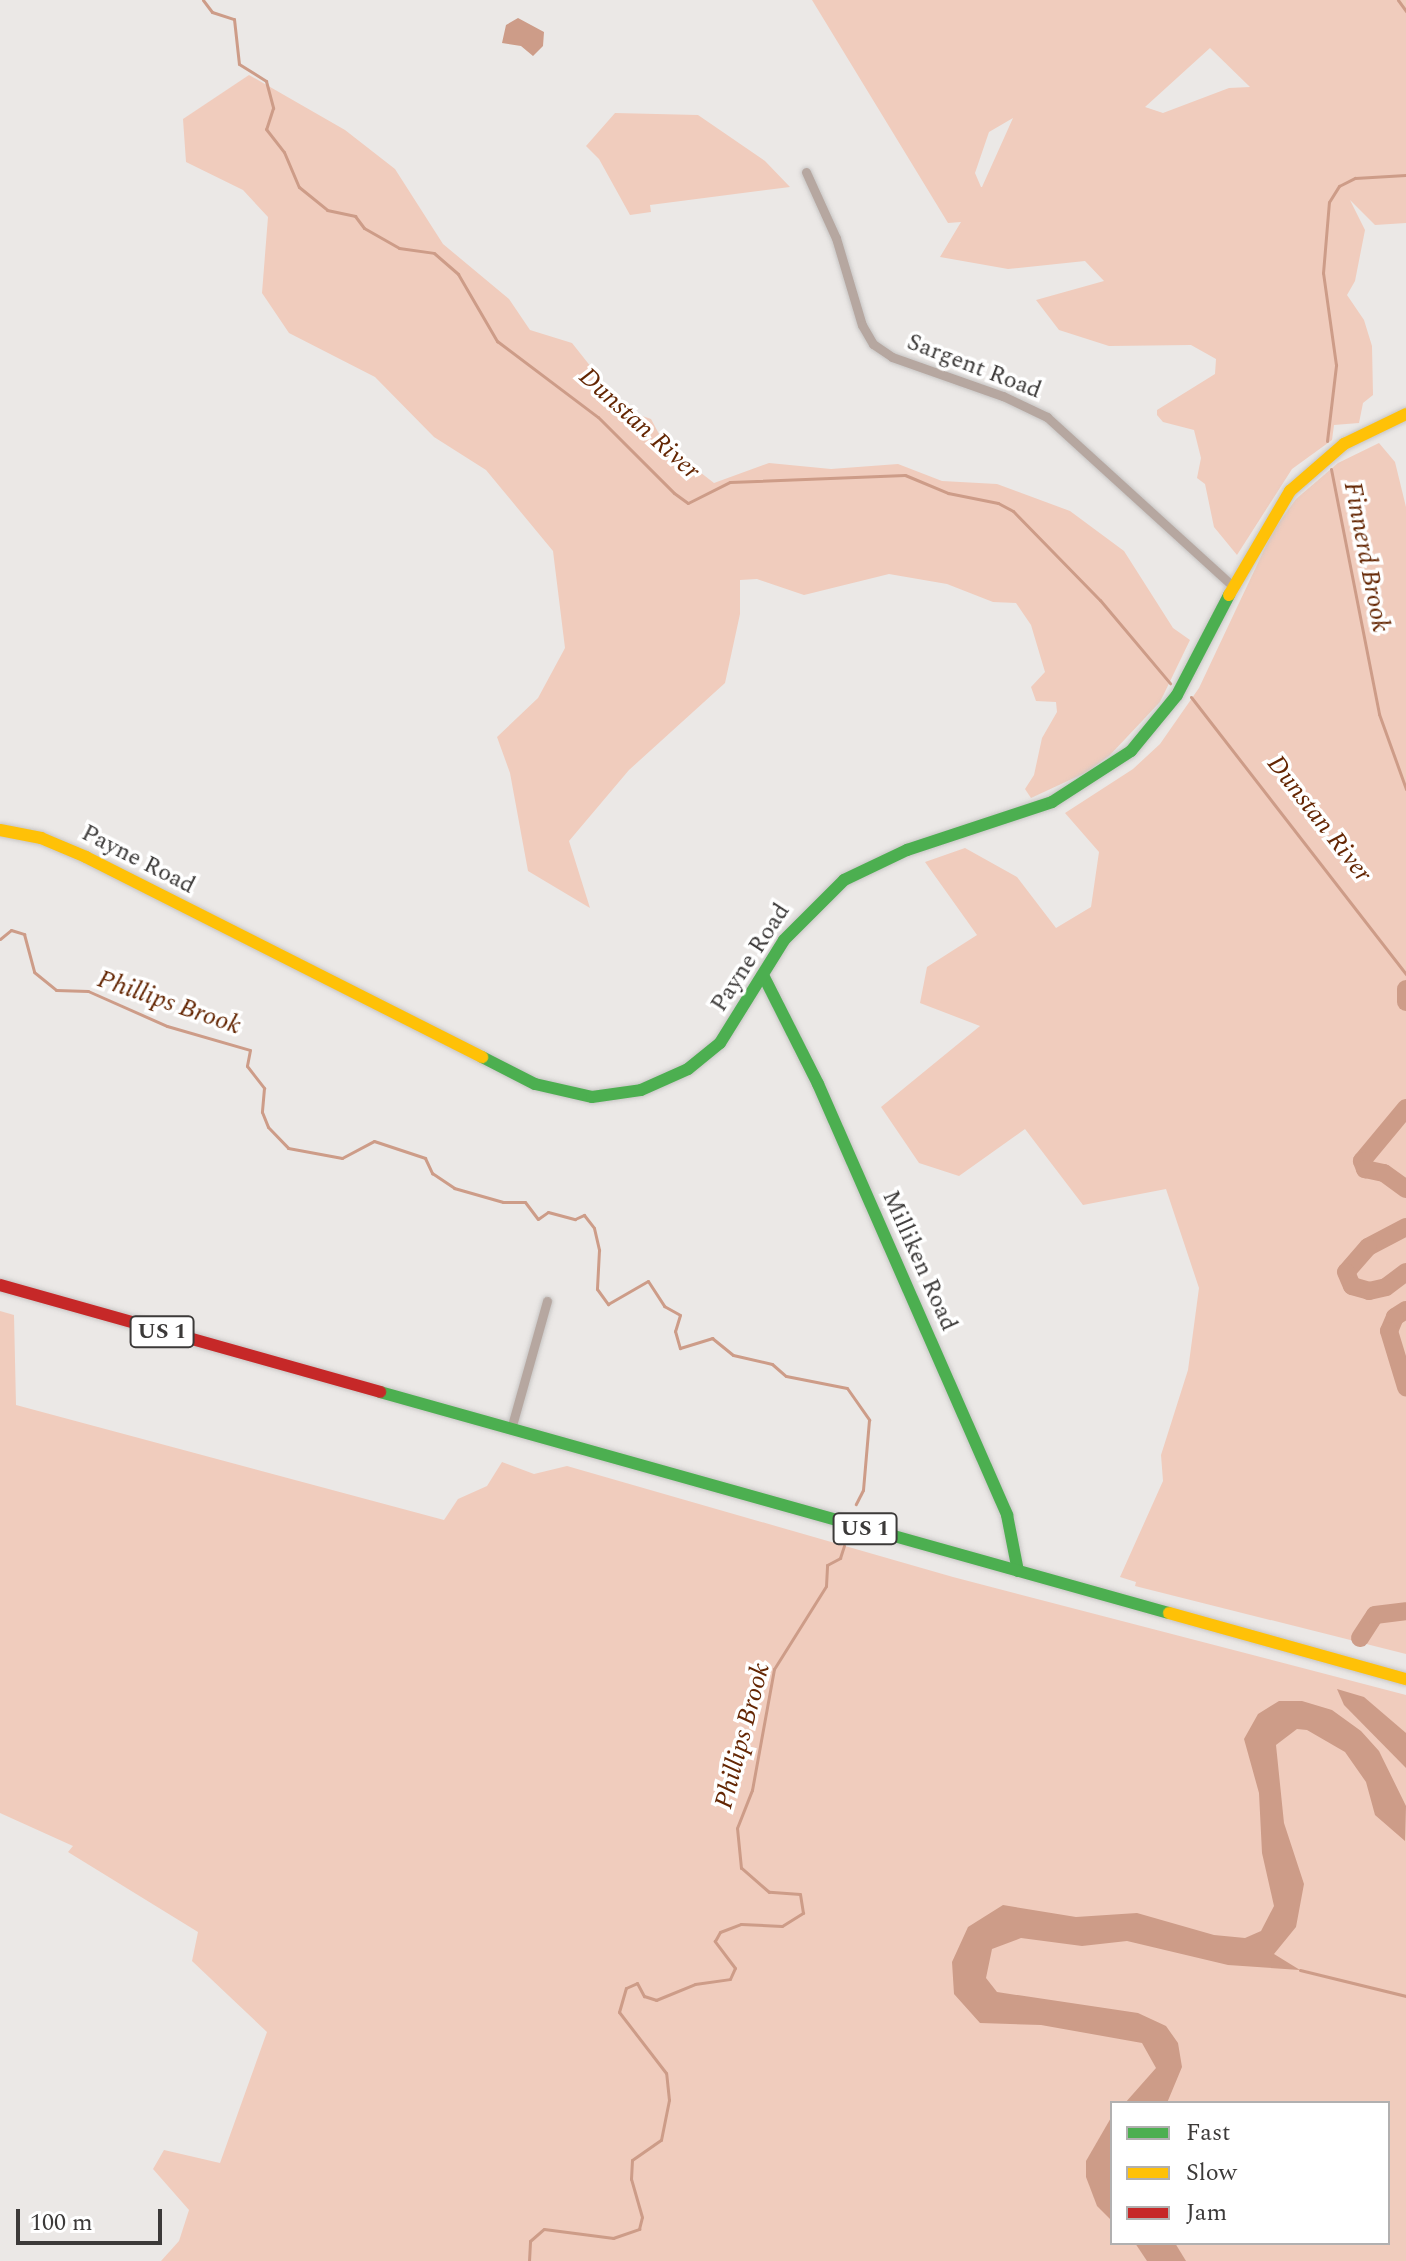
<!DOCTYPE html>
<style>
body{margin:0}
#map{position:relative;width:1406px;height:2261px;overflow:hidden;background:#ebe8e6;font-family:Spectral,serif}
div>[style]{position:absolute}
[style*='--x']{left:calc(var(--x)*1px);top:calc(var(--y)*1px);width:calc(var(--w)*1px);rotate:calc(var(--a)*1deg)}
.green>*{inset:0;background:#f0ccbd}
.water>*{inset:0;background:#cd9c88}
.stream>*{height:3px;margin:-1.5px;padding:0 1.5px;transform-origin:1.5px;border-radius:1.5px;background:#cd9c88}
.river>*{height:18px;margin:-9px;padding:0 9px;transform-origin:9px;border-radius:9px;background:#cd9c88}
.roads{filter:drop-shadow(0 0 2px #c7c5c4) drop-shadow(0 0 2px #c7c5c4)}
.street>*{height:9px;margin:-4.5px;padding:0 4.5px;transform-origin:4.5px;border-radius:4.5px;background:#b6a7a0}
.fast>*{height:12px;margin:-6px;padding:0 6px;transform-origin:6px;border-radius:6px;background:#4caf50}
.slow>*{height:12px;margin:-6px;padding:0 6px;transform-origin:6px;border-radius:6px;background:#ffc107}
.jam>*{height:12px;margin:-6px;padding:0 6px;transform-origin:6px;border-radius:6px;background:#c62828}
span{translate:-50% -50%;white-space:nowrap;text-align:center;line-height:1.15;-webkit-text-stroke:7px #fff;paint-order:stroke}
.shield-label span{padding:2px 6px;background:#fff;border:2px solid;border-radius:6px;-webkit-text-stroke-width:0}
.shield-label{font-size:22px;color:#3c3a39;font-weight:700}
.street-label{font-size:24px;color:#3c3a39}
.water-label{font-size:26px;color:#642603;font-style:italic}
.legend{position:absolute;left:1110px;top:2101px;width:280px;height:144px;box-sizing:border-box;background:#fff;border:2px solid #b1b0b0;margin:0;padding:10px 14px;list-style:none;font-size:24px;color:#3c3a39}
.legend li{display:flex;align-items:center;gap:16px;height:40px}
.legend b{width:40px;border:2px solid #b1b0b0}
.scale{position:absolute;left:16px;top:2209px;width:146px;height:36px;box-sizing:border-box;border:4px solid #3c3a39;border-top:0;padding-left:10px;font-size:24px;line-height:28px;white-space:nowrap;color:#3c3a39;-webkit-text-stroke:6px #fff;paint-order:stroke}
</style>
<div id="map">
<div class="green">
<i style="clip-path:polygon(evenodd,812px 0,1406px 0,1406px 223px,1375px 225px,1350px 200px,1365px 230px,1355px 281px,1347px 295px,1364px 320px,1372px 346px,1373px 395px,1363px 403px,1359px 423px,1334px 425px,1332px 440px,1292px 469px,1237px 555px,1214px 527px,1205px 484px,1197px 478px,1201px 458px,1194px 430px,1163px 422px,1157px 415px,1157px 410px,1215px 374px,1216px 359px,1191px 345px,1109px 346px,1059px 330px,1036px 300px,1104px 281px,1085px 261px,1008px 269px,940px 257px,961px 222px,948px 223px,812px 0,1210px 48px,1250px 87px,1229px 88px,1163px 113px,1145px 107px,1210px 48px,812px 0,1013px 118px,982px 187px,981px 187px,975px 173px,989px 132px,1013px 118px)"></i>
<i style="clip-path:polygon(249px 75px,345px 130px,395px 169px,443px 244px,509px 299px,530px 330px,572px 343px,603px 382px,613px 406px,651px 419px,665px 445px,714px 483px,769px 463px,831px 469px,898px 464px,942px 481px,997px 484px,1070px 511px,1124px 551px,1173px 628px,1190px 640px,1160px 702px,1110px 755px,1087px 772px,1031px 798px,1025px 789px,1034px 775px,1042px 738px,1057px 712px,1056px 702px,1036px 701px,1031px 687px,1045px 672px,1031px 625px,1016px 603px,993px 602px,947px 584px,889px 574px,804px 595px,757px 579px,740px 580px,740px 614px,725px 683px,629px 770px,569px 841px,590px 908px,528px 871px,510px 773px,497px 737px,538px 698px,565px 648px,553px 551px,486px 470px,434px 437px,375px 377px,289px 333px,262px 293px,268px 217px,243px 190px,186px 162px,183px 119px)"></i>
<i style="clip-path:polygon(615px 113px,698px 115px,765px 161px,790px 187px,650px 205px,651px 212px,630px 215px,599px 159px,586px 146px)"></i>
<i style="clip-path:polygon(1379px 443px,1395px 462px,1406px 507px,1406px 1654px,1135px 1586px,1136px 1582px,1120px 1577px,1163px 1481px,1161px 1455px,1188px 1370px,1199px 1288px,1166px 1189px,1083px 1205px,1025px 1129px,959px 1176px,919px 1163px,881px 1107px,980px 1026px,920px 1003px,927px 967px,977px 935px,925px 862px,965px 848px,1017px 877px,1056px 928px,1091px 907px,1099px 852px,1065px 813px,1133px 769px,1160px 744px,1199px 688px,1273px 531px,1296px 499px,1338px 463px)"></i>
<i style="clip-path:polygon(evenodd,0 1311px,14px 1315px,16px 1405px,444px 1520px,458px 1499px,487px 1486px,502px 1462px,534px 1474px,567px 1466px,953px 1577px,1406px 1695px,1406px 2261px,161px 2261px,179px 2241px,189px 2210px,153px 2169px,164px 2150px,220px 2163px,267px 2032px,192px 1961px,198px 1932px,68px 1852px,73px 1846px,0 1813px,0 1311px,1112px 2103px,1388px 2103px,1388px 2243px,1112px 2243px,1112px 2103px)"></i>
</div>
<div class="water">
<i style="clip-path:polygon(518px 18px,544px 32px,543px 46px,533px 56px,521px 46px,502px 43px,506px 25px)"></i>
<i style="clip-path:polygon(1337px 1689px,1364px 1697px,1406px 1733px,1406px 1768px,1344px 1705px)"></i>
<i style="clip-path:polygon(1279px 1701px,1302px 1701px,1332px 1710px,1361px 1731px,1379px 1751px,1406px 1806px,1405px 1841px,1375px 1815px,1366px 1782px,1345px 1752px,1307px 1730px,1297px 1729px,1276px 1745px,1284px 1823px,1304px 1884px,1296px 1927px,1274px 1954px,1300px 1970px,1228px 1965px,1127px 1941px,1082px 1946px,1021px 1938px,992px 1949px,986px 1978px,997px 1992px,1138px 2013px,1166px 2026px,1178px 2043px,1182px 2067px,1167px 2103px,1125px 2103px,1156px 2068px,1142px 2043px,1041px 2025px,980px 2023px,954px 1994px,952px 1962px,968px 1927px,1003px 1905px,1076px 1917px,1137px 1913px,1214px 1935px,1245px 1938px,1261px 1931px,1274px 1906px,1262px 1853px,1259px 1793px,1244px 1739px,1258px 1714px)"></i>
<i style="clip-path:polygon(1112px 2116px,1112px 2221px,1097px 2206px,1086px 2177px,1086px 2161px)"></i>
<i style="clip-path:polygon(1135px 2243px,1175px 2243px,1186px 2261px,1147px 2261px)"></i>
</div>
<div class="stream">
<i style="--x:203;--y:0;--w:15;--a:53"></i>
<i style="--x:212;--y:12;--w:23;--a:18"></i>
<i style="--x:234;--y:19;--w:45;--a:83.7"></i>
<i style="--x:239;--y:64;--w:32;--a:32"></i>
<i style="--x:266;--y:81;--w:28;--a:75"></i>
<i style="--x:273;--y:108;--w:22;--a:108"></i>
<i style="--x:266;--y:129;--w:29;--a:52"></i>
<i style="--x:284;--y:152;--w:38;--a:67"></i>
<i style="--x:299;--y:187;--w:36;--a:39"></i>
<i style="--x:327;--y:210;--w:29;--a:12"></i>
<i style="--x:355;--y:216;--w:15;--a:53"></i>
<i style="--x:364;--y:228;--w:40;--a:29.7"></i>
<i style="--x:399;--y:248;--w:35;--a:8"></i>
<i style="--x:434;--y:253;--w:32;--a:41"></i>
<i style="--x:458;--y:274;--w:78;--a:59.8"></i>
<i style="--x:497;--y:341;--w:126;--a:37"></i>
<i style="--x:598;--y:417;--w:107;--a:45"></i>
<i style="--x:674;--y:493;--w:17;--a:36"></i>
<i style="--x:688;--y:503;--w:47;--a:-26.6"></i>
<i style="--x:730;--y:482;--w:175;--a:-2.3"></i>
<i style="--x:905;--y:475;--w:47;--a:22.7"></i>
<i style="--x:948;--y:493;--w:51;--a:11.3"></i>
<i style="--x:998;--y:503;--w:17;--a:28"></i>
<i style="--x:1013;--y:511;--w:124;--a:45.7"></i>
<i style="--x:1100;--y:600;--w:109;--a:49.9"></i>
<i style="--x:1398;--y:0;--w:14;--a:54"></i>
<i style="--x:1327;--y:441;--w:77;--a:-83.2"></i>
<i style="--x:1336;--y:365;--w:93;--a:-98"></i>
<i style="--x:1323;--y:273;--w:71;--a:-85.2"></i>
<i style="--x:1329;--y:202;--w:19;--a:-58"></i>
<i style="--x:1339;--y:186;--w:18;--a:-27"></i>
<i style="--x:1355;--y:178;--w:51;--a:-3.4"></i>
<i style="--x:1331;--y:469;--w:250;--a:78.9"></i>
<i style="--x:1379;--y:714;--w:80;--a:70.2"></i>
<i style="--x:1191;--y:697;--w:351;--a:52.2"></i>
<i style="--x:0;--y:939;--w:14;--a:-39"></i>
<i style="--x:11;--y:930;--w:14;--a:17"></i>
<i style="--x:24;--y:934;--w:39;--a:75"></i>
<i style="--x:34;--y:972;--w:28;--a:39"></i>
<i style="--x:56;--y:990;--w:32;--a:2"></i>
<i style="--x:88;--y:991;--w:86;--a:23.9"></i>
<i style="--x:167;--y:1026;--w:86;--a:16.1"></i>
<i style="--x:250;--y:1050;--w:16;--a:101"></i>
<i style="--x:247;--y:1066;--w:28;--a:52"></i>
<i style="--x:264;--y:1088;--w:24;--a:95"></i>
<i style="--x:262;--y:1112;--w:16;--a:68"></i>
<i style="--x:268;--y:1127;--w:29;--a:46"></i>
<i style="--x:288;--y:1148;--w:55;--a:10.5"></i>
<i style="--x:342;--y:1158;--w:36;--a:-28"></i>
<i style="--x:374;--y:1141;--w:54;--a:18.4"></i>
<i style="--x:425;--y:1158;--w:17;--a:65"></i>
<i style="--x:432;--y:1173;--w:27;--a:34"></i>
<i style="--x:454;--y:1188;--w:51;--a:15.9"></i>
<i style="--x:503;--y:1202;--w:22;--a:0"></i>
<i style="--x:525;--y:1202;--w:21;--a:53"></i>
<i style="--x:538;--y:1219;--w:12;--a:-35"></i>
<i style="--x:548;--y:1212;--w:28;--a:15"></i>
<i style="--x:575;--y:1219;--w:10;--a:-24"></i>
<i style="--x:584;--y:1215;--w:16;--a:52"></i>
<i style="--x:594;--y:1228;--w:23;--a:77"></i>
<i style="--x:599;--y:1250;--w:39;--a:93"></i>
<i style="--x:597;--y:1289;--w:19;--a:54"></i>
<i style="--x:608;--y:1304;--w:46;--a:-29.9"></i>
<i style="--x:648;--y:1281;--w:30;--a:57"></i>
<i style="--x:664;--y:1306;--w:18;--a:29"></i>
<i style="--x:680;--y:1315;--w:17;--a:107"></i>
<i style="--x:675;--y:1331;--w:18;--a:74"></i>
<i style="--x:680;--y:1348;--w:34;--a:-17"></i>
<i style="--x:712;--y:1338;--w:27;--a:39"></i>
<i style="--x:733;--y:1355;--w:40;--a:13"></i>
<i style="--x:772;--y:1364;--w:18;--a:41"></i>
<i style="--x:786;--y:1376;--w:62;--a:11.1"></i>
<i style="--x:847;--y:1388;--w:39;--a:55"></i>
<i style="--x:869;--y:1420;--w:70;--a:94.9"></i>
<i style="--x:863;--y:1490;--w:16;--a:117"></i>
<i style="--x:1300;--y:1970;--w:109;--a:13.8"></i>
<i style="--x:529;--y:2261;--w:20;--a:-87"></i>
<i style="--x:530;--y:2241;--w:18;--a:-41"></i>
<i style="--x:544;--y:2229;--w:70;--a:7.4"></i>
<i style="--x:613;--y:2238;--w:28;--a:-19"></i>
<i style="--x:639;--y:2229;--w:12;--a:-76"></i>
<i style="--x:642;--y:2217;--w:40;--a:-106"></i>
<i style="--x:631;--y:2179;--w:19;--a:-87"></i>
<i style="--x:632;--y:2160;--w:35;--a:-35"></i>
<i style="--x:661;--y:2140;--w:41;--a:-78.7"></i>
<i style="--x:669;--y:2100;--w:27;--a:-96"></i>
<i style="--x:666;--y:2073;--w:77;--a:-127.6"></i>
<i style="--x:619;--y:2012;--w:25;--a:-74"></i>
<i style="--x:626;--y:1988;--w:12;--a:-24"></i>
<i style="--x:637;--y:1983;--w:15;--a:62"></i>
<i style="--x:644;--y:1996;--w:13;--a:18"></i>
<i style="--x:656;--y:2000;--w:42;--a:-22.3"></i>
<i style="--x:695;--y:1984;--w:35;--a:-8"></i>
<i style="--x:730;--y:1979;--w:12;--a:-66"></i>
<i style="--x:735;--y:1968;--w:34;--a:-127"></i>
<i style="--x:715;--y:1941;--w:10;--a:-61"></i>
<i style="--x:720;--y:1932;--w:22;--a:-21"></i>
<i style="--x:741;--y:1924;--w:41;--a:2.8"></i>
<i style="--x:782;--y:1926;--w:25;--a:-32"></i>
<i style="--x:803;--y:1913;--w:19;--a:-99"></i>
<i style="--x:800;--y:1894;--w:31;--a:-176"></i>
<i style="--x:769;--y:1892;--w:37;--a:-139"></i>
<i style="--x:741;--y:1868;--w:40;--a:-95.7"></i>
<i style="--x:737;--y:1828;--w:41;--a:-68.5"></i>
<i style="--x:752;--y:1790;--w:123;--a:-79.7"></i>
<i style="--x:774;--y:1669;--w:98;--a:-57.9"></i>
<i style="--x:826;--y:1586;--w:21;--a:-87"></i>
<i style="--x:827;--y:1565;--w:15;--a:-28"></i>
<i style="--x:840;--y:1558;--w:13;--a:-72"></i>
</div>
<div class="river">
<i style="--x:1406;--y:989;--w:13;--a:90"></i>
<i style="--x:1406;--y:1108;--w:69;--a:129.7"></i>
<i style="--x:1362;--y:1161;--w:9;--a:69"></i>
<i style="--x:1365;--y:1169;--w:19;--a:12"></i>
<i style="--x:1384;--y:1173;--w:27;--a:36"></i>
<i style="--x:1406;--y:1227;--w:43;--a:152.2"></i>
<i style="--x:1368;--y:1247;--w:33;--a:131"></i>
<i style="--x:1346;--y:1272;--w:15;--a:67"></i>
<i style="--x:1352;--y:1286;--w:18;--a:16"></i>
<i style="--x:1369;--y:1291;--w:17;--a:-13"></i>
<i style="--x:1386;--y:1287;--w:25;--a:-37"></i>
<i style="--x:1406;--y:1310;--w:13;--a:148"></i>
<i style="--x:1395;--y:1317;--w:15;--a:113"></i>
<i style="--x:1389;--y:1331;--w:59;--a:73.1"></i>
<i style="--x:1360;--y:1638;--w:27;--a:-57"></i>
<i style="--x:1375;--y:1615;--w:31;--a:-7"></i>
</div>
<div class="roads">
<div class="street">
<i style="--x:806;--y:172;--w:72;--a:65.6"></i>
<i style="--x:836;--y:238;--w:91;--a:73.4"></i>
<i style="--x:862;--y:325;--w:22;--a:60"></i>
<i style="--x:873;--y:344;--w:23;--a:34"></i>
<i style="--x:892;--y:357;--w:118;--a:19.4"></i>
<i style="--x:1003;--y:396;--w:49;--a:25.5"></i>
<i style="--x:1047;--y:417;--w:251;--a:42.3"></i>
<i style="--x:511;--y:1429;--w:133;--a:-74.3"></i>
</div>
<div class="fast">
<i style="--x:763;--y:975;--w:122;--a:63.2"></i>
<i style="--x:818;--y:1084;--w:471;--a:66.3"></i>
<i style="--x:1007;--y:1515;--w:57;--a:78.9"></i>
<i style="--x:482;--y:1057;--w:59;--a:27"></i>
<i style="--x:535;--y:1084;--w:58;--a:12.8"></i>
<i style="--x:592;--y:1097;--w:49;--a:-8.1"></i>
<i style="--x:641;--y:1090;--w:51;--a:-24.1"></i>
<i style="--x:688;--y:1069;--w:41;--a:-39.1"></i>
<i style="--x:720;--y:1043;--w:121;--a:-58.1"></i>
<i style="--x:784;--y:940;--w:85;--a:-45"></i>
<i style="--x:844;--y:880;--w:70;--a:-25.5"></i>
<i style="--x:907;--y:850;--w:153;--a:-18.3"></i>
<i style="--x:1052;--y:802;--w:94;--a:-32.8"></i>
<i style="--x:1131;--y:751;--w:72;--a:-50.6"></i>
<i style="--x:1177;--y:695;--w:113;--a:-62.5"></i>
<i style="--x:380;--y:1392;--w:819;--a:15.65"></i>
</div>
<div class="slow">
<i style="--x:1229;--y:595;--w:121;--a:-59.6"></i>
<i style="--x:1290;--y:491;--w:72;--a:-41"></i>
<i style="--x:1344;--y:444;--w:69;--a:-25.8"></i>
<i style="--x:0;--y:830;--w:42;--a:11"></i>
<i style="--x:41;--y:838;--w:49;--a:22.9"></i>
<i style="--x:86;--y:857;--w:444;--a:26.8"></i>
<i style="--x:1169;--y:1613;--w:246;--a:15.6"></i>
</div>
<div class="jam">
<i style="--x:0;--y:1285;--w:395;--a:15.7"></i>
</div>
</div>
<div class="shield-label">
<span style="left:162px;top:1332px">US 1</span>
<span style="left:865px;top:1529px">US 1</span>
</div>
<div class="street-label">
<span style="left:974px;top:367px;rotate:21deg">Sargent Road</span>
<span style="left:138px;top:860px;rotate:27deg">Payne Road</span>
<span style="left:751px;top:958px;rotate:-57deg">Payne Road</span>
<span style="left:919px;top:1261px;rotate:66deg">Milliken Road</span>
</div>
<div class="water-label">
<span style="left:639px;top:424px;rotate:42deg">Dunstan River</span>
<span style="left:1366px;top:557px;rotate:79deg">Finnerd Brook</span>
<span style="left:1319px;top:819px;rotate:52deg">Dunstan River</span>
<span style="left:169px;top:1003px;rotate:19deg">Phillips Brook</span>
<span style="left:743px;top:1736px;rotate:-75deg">Phillips Brook</span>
</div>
<ul class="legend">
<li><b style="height:10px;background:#4caf50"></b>Fast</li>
<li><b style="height:10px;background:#ffc107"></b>Slow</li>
<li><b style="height:10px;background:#c62828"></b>Jam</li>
</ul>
<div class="scale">100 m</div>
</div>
